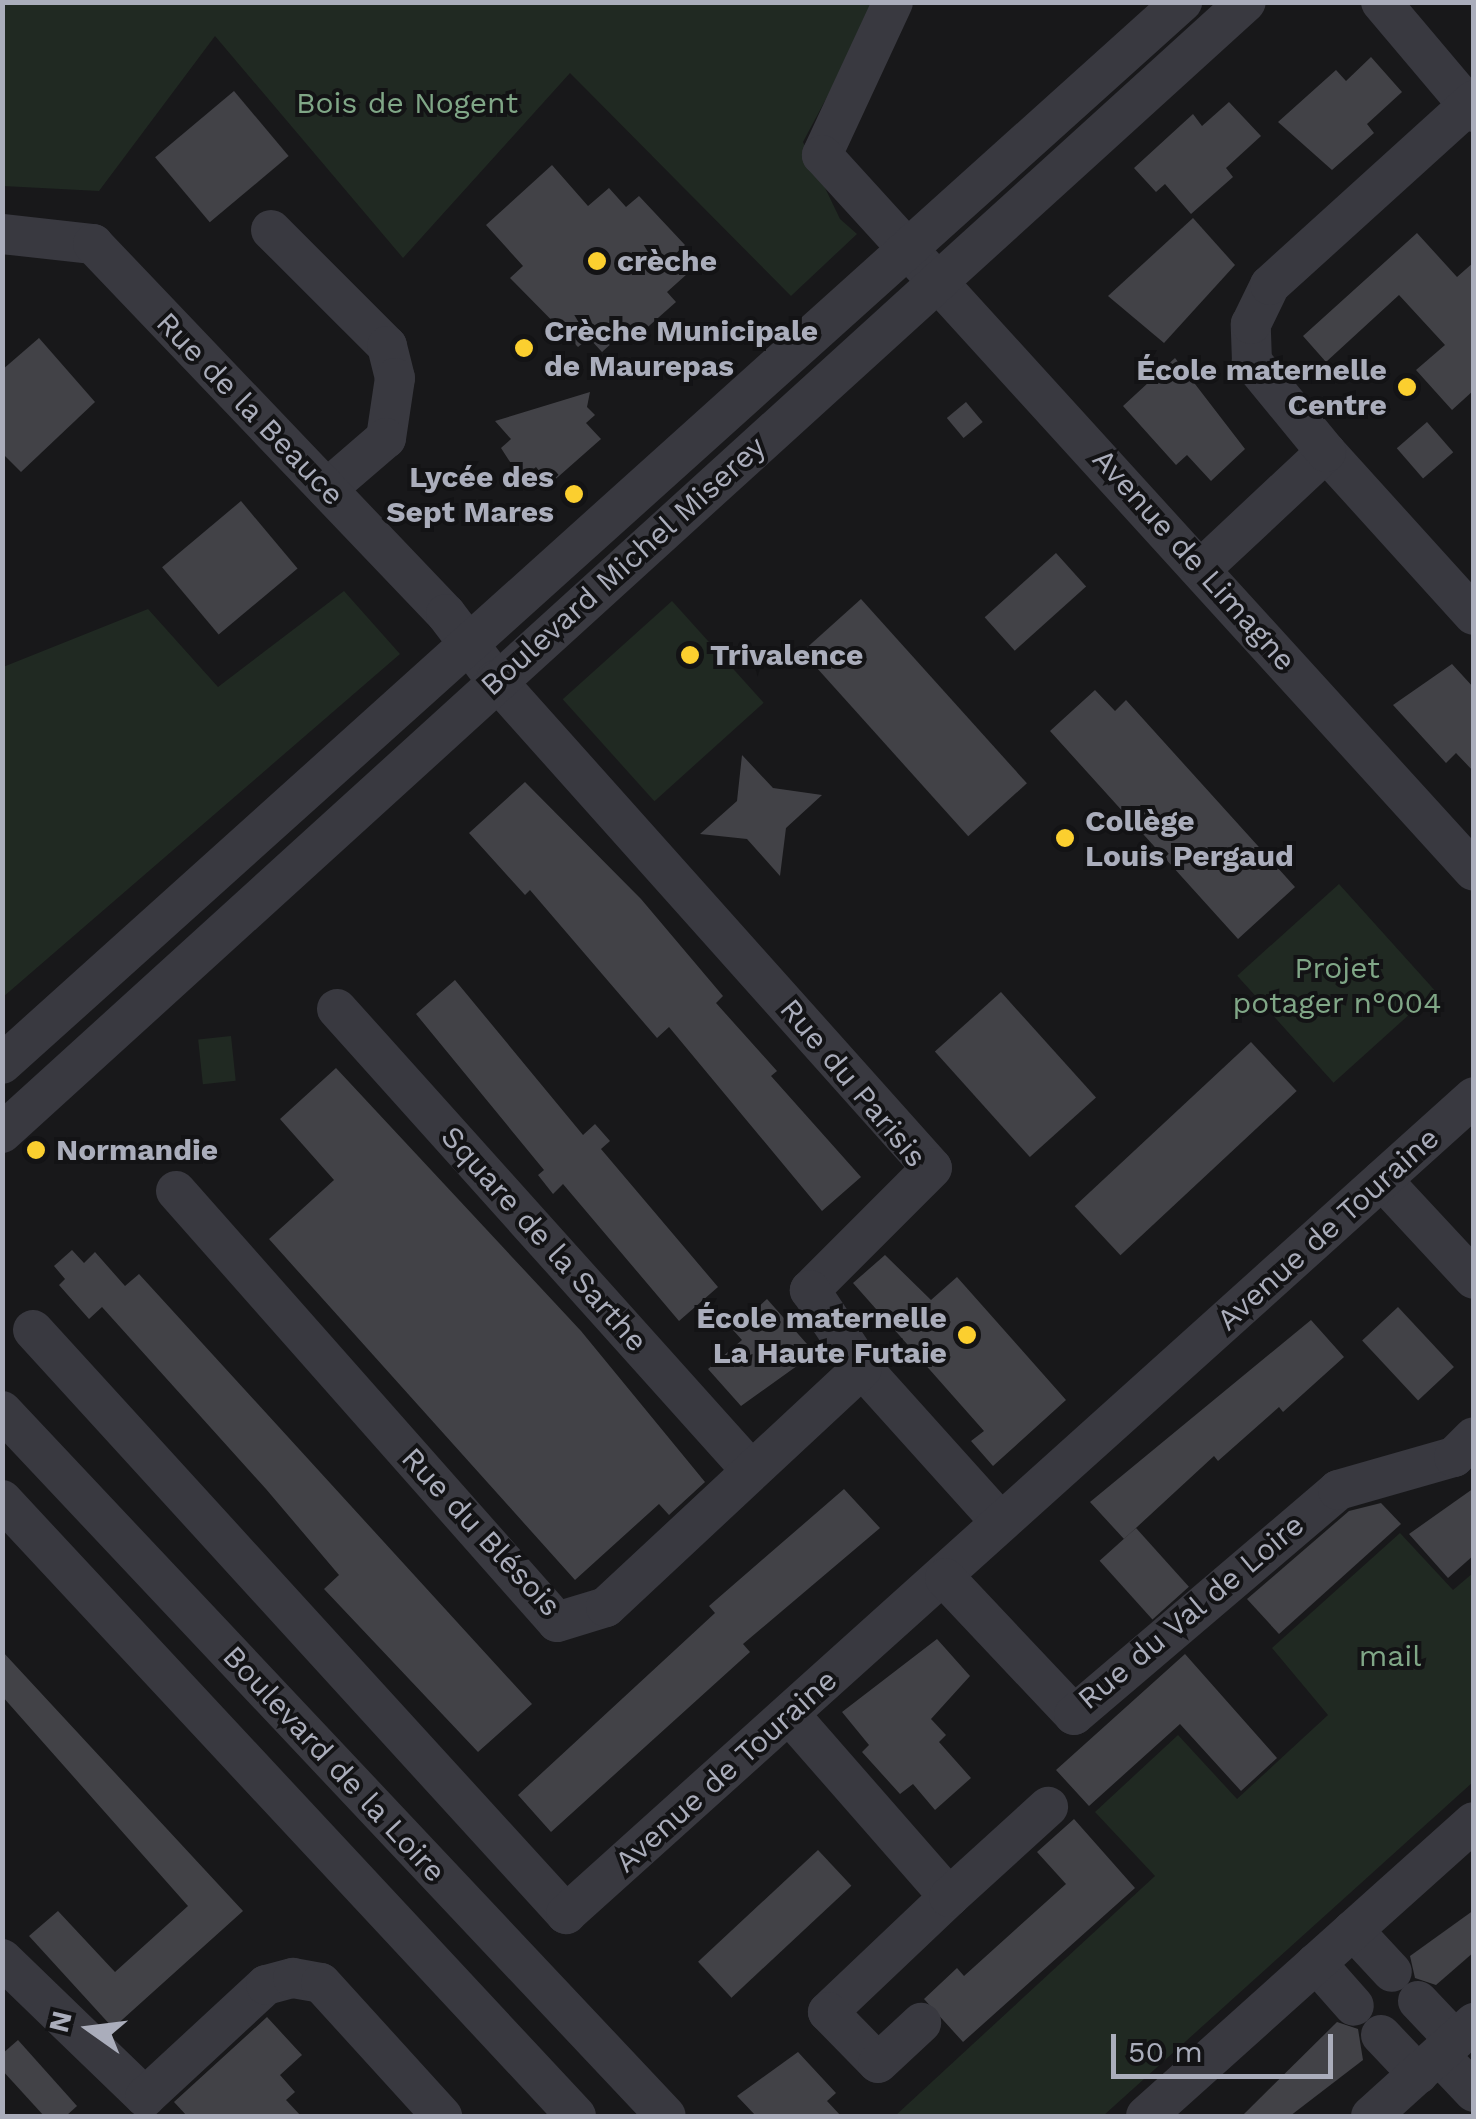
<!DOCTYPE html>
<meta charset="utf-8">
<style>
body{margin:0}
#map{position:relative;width:1476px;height:2119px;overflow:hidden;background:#18181a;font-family:"Work Sans",sans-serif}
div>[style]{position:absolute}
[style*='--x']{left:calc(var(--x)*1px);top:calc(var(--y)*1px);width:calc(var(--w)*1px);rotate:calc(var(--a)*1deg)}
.green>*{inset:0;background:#202922;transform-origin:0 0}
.building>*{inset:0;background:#424247;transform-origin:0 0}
.minor>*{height:40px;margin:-20px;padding:0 20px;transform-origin:20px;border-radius:20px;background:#393940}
.dots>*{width:28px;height:28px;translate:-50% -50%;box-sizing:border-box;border:5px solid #131315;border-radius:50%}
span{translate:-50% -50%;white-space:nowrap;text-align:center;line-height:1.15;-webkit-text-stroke:8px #131315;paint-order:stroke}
.park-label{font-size:30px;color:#80a787}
.poi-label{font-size:30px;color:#aaadbb;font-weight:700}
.left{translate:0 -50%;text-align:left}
.right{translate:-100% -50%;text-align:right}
.street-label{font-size:30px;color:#aaadbb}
.frame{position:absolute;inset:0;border:5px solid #aaadbb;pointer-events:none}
.north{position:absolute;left:40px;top:1979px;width:100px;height:100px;-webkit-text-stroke:8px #131315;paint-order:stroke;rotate:284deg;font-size:28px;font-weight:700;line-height:40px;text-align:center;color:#aaadbb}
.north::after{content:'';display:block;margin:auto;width:35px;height:45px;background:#aaadbb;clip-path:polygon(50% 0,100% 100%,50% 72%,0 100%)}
.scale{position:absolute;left:1111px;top:2034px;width:222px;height:45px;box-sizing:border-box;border:5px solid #aaadbb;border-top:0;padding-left:12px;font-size:30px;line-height:35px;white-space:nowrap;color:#aaadbb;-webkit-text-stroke:8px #131315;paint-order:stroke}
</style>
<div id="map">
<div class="green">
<i style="clip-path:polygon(2px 3px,877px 3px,803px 142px,840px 219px,857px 234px,791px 296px,570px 73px,403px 258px,215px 36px,99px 191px,3px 186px)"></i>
<i style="clip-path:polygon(344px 591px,400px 654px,3px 997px,3px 667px,148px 609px,218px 687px)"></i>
<i style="left:672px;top:601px;width:137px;height:147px;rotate:48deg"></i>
<i style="left:1339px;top:884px;width:144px;height:137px;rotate:48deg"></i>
<i style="left:231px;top:1036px;width:45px;height:33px;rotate:84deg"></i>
<i style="clip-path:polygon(1400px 1533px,1453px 1590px,1473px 1573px,1473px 1782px,1103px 2116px,895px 2116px,1155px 1876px,1095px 1812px,1178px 1735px,1237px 1799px,1328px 1715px,1272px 1648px)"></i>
</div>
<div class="building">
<i style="clip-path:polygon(1371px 57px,1402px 92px,1367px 124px,1374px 133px,1332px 170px,1278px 122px,1336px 70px,1346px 81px)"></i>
<i style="left:234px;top:91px;width:85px;height:103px;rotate:50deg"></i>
<i style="clip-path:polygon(1229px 102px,1261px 136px,1226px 168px,1233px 177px,1191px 214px,1165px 184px,1156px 192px,1134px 168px,1193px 114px,1202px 126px)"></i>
<i style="clip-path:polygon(552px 165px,588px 206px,609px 188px,626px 207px,639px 196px,685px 245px,672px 257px,687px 274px,667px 292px,676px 302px,632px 341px,624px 332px,602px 352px,589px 338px,578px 347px,510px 278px,523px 266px,486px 225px)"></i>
<i style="clip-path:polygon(1193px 218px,1235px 265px,1164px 343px,1108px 296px)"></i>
<i style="clip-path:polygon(1417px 233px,1457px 277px,1474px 262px,1474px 390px,1452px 410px,1416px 370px,1445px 345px,1399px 295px,1326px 362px,1303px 336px)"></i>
<i style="clip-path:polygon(39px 338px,95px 402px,21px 472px,2px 453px,2px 370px)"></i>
<i style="clip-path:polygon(1175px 358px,1245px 449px,1211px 481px,1187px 455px,1176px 465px,1123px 406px)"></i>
<i style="clip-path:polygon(590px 392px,587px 407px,595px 415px,586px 423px,601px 439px,550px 484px,536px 467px,525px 476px,512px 465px,501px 448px,511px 439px,495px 421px)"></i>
<i style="left:966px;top:402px;width:26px;height:25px;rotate:50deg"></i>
<i style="left:1427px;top:422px;width:40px;height:40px;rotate:49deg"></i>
<i style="left:241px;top:501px;width:88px;height:103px;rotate:50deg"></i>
<i style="left:1056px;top:553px;width:45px;height:96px;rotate:48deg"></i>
<i style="left:861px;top:599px;width:248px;height:79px;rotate:48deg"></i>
<i style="clip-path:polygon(1452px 664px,1474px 688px,1474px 772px,1456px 753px,1446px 763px,1393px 705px)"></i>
<i style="clip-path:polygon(1095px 690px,1115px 711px,1126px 700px,1295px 887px,1238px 939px,1050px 731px)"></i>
<i style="clip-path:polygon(742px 755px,773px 788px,822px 795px,786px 828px,780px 876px,747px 839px,700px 834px,737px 801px)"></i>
<i style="clip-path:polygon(525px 782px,641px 899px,723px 996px,716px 1003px,777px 1071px,771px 1076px,861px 1177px,822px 1211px,669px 1027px,657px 1038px,530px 890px,525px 895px,469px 833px)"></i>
<i style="clip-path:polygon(455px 980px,583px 1135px,595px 1124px,610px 1141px,601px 1149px,718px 1287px,679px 1321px,563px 1184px,553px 1194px,538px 1175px,544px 1170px,416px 1014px)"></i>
<i style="left:1001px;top:992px;width:142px;height:89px;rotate:48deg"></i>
<i style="left:1251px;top:1042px;width:67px;height:241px;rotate:47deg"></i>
<i style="clip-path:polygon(336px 1068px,581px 1331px,705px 1482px,669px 1515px,659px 1504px,575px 1580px,269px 1239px,334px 1180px,280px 1119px)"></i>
<i style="clip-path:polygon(72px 1250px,84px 1263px,95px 1252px,125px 1286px,139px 1274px,532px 1704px,478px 1752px,324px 1589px,339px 1575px,266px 1489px,102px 1307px,89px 1319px,59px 1285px,65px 1279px,54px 1266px)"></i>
<i style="clip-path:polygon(885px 1255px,931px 1300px,957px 1277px,1066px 1400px,993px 1466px,971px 1441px,984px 1431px,853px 1283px)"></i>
<i style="clip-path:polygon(767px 1299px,815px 1353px,741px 1406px,708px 1369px,742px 1340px,733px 1330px)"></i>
<i style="left:1398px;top:1307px;width:82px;height:49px;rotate:47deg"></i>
<i style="clip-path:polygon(1311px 1320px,1344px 1357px,1283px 1412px,1279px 1407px,1218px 1461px,1214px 1456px,1124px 1539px,1090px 1502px)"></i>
<i style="clip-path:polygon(1474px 1488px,1474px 1555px,1448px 1578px,1409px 1534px)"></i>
<i style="clip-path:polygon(844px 1489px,880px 1528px,743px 1644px,750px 1652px,551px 1832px,518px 1795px,715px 1613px,709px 1606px)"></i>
<i style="clip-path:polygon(1381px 1503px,1401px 1524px,1279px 1634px,1247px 1599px,1349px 1511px)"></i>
<i style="left:1136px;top:1528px;width:79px;height:49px;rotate:48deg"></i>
<i style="clip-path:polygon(937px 1639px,970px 1676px,931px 1719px,946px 1735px,939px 1742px,971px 1778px,935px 1810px,913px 1784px,900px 1794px,862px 1752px,869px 1745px,842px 1712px)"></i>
<i style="clip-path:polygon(2px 1651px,243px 1911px,113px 2028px,29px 1936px,58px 1911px,115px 1972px,188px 1906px,2px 1696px)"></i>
<i style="clip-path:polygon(1185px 1654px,1277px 1758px,1241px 1791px,1180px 1724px,1089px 1806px,1056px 1770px)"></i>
<i style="clip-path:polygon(1074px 1819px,1135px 1888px,963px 2042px,924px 1999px,957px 1968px,964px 1976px,1066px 1884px,1037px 1852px)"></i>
<i style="left:818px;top:1850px;width:49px;height:164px;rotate:47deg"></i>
<i style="clip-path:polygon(1474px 1910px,1474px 1952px,1436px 1985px,1415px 1978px,1410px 1956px)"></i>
<i style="clip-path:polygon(267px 2017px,302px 2055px,280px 2075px,295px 2092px,286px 2100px,301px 2116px,187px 2116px,174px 2102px)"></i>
<i style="clip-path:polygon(1337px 2022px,1358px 2029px,1363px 2060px,1290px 2116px,1242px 2116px)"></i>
<i style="clip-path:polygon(18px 2040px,77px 2106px,66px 2116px,44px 2116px,2px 2070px,2px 2054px)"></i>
<i style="clip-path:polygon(798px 2052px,836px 2093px,827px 2101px,841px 2116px,756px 2116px,737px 2096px)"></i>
</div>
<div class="minor">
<i style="--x:893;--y:2;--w:169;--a:114.9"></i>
<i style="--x:822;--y:155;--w:968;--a:47.68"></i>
<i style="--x:1381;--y:2;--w:144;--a:49.8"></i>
<i style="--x:271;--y:230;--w:164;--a:45"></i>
<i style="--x:387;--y:346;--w:33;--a:76"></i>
<i style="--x:395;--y:378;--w:61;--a:98.5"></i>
<i style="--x:386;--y:438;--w:78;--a:139.2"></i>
<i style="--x:2;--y:234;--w:92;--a:6.3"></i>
<i style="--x:93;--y:244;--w:511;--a:46.35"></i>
<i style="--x:446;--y:614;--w:83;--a:52.9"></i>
<i style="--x:496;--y:680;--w:654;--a:48.22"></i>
<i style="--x:932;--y:1168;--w:173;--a:135"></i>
<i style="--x:810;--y:1290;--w:94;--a:56.3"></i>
<i style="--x:862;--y:1368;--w:206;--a:48"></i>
<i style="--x:1326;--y:452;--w:220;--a:47.8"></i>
<i style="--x:1202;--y:568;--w:170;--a:-43.1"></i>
<i style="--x:1326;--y:452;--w:117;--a:-129.4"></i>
<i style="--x:1252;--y:362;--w:38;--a:-92"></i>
<i style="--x:1251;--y:324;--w:43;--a:-64"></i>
<i style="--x:1270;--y:285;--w:275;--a:-42.2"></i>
<i style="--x:337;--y:1009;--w:618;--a:48.08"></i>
<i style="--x:2;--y:1064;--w:1588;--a:-41.99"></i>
<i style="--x:2;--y:1133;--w:1681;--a:-42.28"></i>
<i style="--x:1382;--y:1180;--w:135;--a:47.1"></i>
<i style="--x:176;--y:1191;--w:575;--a:48.52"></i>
<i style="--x:557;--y:1622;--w:51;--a:-17"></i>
<i style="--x:606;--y:1607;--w:350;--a:-43"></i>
<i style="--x:33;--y:1330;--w:791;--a:47.61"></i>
<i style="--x:566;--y:1914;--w:1221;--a:-41.98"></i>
<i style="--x:2;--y:1411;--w:968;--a:46.72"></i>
<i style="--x:2;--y:1500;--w:842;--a:47.02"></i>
<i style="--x:945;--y:1578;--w:188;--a:46.7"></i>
<i style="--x:1074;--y:1715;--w:347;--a:-40.4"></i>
<i style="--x:1338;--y:1490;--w:121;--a:-15.9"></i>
<i style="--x:1454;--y:1457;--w:28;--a:-45"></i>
<i style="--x:789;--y:1714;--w:243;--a:48.8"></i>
<i style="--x:949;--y:1897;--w:167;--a:136.5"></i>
<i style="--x:828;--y:2012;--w:71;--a:45.6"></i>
<i style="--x:878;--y:2063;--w:59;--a:-42.9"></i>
<i style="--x:949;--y:1897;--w:134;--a:-42.3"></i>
<i style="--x:1353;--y:1930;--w:57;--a:47.1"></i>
<i style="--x:2;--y:1959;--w:199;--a:44"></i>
<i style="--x:145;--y:2097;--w:165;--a:-42.8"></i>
<i style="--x:266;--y:1985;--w:28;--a:-15"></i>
<i style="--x:293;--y:1978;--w:28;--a:10"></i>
<i style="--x:321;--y:1983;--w:180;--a:47.7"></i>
<i style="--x:1316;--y:1963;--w:57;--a:48.5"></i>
<i style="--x:1418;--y:2001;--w:54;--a:46.5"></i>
<i style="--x:1381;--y:2035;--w:54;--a:46.5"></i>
<i style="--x:1439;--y:2055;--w:51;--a:46.6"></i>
<i style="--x:1146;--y:2116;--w:440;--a:-41.9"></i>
<i style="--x:1371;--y:2116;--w:139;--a:-42.1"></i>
</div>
<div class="dots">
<i style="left:597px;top:261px;background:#fbcf2f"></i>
<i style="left:524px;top:348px;background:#fbcf2f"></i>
<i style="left:1407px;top:387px;background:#fbcf2f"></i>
<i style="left:574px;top:494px;background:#fbcf2f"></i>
<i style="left:690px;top:655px;background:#fbcf2f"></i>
<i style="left:1065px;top:838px;background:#fbcf2f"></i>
<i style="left:36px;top:1150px;background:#fbcf2f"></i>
<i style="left:967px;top:1335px;background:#fbcf2f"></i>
</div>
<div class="park-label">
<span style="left:407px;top:103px">Bois de Nogent</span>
<span style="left:1337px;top:985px">Projet<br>potager n°004</span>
<span style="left:1390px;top:1656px">mail</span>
</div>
<div class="poi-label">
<span class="left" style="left:617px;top:261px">crèche</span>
<span class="left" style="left:544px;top:348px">Crèche Municipale<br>de Maurepas</span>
<span class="right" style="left:1387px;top:387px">École maternelle<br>Centre</span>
<span class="right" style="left:554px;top:494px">Lycée des<br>Sept Mares</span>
<span class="left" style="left:710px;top:655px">Trivalence</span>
<span class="left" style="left:1085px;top:838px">Collège<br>Louis Pergaud</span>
<span class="left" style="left:56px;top:1150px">Normandie</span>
<span class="right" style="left:947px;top:1335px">École maternelle<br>La Haute Futaie</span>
</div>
<div class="street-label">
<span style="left:250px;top:409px;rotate:46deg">Rue de la Beauce</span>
<span style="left:1194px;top:560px;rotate:48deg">Avenue de Limagne</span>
<span style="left:623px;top:566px;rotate:-42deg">Boulevard Michel Miserey</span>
<span style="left:853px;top:1083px;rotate:50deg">Rue du Parisis</span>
<span style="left:1328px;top:1229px;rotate:-42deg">Avenue de Touraine</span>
<span style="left:544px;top:1239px;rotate:48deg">Square de la Sarthe</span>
<span style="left:481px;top:1532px;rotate:47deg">Rue du Blésois</span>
<span style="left:1191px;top:1612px;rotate:-40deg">Rue du Val de Loire</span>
<span style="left:334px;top:1764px;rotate:47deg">Boulevard de la Loire</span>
<span style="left:726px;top:1771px;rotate:-42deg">Avenue de Touraine</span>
</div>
<div class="frame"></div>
<div class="north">N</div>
<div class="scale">50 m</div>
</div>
